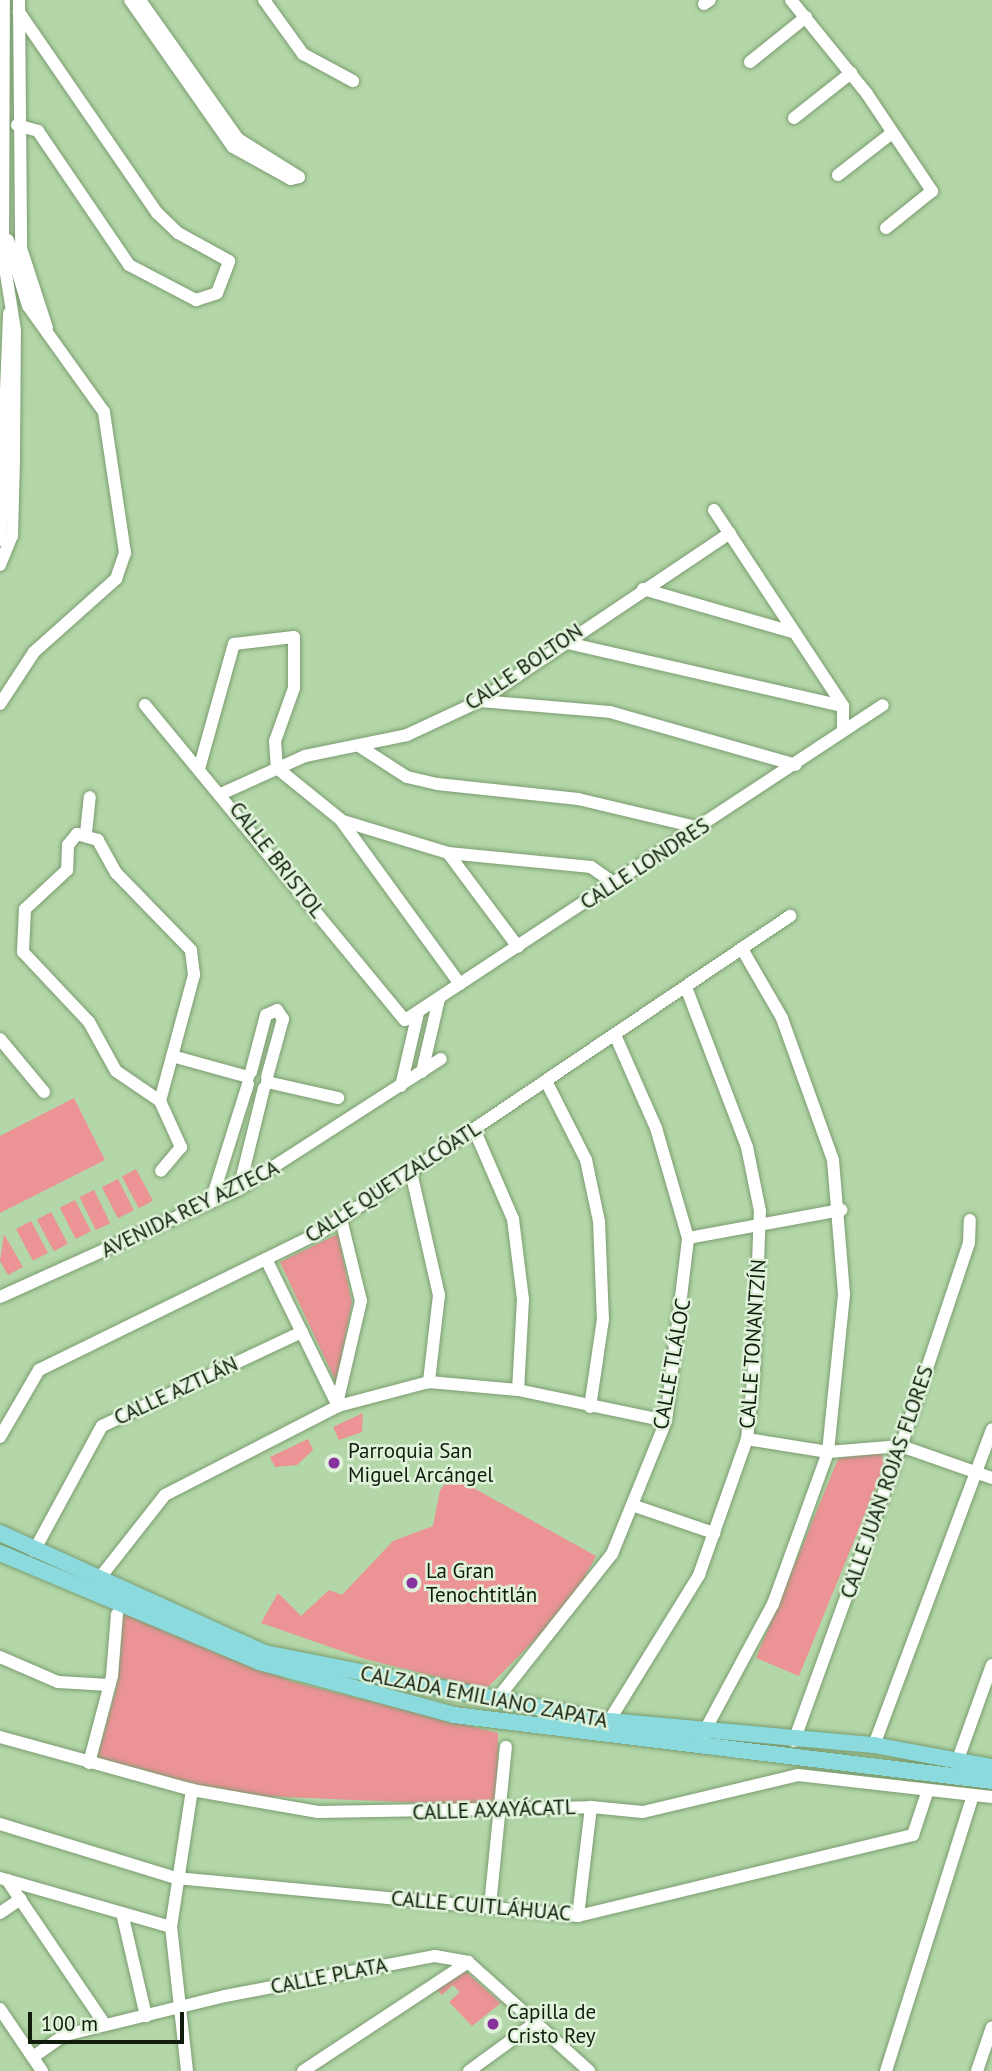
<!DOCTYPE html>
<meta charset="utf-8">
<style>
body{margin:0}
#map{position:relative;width:992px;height:2071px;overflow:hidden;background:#b3d7a8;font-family:"PT Sans",sans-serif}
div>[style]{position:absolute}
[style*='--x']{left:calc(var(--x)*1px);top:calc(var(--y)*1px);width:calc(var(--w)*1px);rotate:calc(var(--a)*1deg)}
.green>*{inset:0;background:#eb9395;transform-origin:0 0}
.roads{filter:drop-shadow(0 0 2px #7b9c70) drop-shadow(0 0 2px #7b9c70)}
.minor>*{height:12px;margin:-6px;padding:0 6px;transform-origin:6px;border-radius:6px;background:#fff}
.major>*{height:16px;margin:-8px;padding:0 8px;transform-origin:8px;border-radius:8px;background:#8bdadd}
.dots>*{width:19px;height:19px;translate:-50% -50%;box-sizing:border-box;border:4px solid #e0f2da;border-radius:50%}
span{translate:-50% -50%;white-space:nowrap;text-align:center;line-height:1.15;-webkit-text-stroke:5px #e0f2da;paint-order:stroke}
.street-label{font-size:21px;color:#101d0c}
.poi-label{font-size:21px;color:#101d0c}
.left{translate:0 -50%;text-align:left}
.scale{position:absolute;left:28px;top:2012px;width:156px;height:32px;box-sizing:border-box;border:4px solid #101d0c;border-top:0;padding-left:9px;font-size:21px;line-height:24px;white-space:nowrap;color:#101d0c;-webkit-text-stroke:5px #e0f2da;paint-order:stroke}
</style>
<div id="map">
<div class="green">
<i style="clip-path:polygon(74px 1098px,105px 1160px,0 1213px,0 1136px)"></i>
<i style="left:136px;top:1169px;width:36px;height:16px;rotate:62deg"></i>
<i style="left:118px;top:1179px;width:35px;height:18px;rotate:63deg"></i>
<i style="left:94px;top:1190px;width:37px;height:16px;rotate:64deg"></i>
<i style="left:75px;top:1200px;width:35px;height:17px;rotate:63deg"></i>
<i style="left:51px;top:1212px;width:36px;height:16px;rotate:62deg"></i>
<i style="left:31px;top:1221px;width:36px;height:17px;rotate:62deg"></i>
<i style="clip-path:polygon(4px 1234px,23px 1267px,8px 1275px,0 1261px)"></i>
<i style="clip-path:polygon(338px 1234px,352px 1303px,336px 1382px,280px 1262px)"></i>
<i style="clip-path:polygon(363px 1413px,362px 1432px,339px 1440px,333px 1427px)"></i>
<i style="clip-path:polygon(308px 1439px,313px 1450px,297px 1465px,275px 1467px,270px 1457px)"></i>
<i style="clip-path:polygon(880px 1449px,884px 1467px,799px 1676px,756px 1658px,838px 1459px)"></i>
<i style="clip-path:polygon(452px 1476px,596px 1556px,571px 1603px,486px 1689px,365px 1659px,261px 1623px,278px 1593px,301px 1616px,329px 1590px,342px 1595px,393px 1541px,433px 1526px,440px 1490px)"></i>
<i style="clip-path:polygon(122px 1612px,293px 1682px,498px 1733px,498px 1806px,187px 1793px,97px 1759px,117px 1685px)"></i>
<i style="clip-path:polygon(463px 1969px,501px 2003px,472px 2026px,449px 2002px,460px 1992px,453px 1985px,442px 1995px,435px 1988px)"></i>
</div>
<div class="roads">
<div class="minor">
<i style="--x:19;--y:0;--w:248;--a:89.5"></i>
<i style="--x:21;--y:248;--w:84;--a:72"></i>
<i style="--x:130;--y:0;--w:179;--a:55"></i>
<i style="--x:233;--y:147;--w:66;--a:28.9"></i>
<i style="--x:291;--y:179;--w:8;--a:-14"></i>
<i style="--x:299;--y:177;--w:72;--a:-148.1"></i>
<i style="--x:238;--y:139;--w:170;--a:-125.2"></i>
<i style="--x:264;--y:0;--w:67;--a:54.2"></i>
<i style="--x:303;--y:54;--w:57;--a:28.4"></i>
<i style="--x:791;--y:0;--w:121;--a:51"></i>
<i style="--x:867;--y:94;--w:117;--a:56.2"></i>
<i style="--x:932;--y:191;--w:59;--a:141.2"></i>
<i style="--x:704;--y:4;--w:7;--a:-34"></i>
<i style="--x:750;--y:62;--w:72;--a:-38.8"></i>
<i style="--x:794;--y:118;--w:73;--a:-38.3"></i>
<i style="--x:17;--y:125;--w:22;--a:16"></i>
<i style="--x:38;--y:131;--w:162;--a:55.8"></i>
<i style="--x:129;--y:265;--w:76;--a:27.6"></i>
<i style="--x:196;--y:300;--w:22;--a:-18"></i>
<i style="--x:217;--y:293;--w:34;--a:-69"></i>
<i style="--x:229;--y:261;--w:58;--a:-151.2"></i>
<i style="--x:178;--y:233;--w:29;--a:-136"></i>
<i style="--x:157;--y:213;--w:244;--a:-124.5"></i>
<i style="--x:838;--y:175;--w:68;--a:-37.9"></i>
<i style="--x:714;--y:510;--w:235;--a:56.6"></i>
<i style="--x:843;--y:706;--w:21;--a:90"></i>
<i style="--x:0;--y:540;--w:227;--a:-87.7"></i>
<i style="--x:0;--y:565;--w:31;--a:-68"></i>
<i style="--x:12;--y:536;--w:77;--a:-88.5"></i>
<i style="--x:14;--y:459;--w:129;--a:-89.6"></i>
<i style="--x:15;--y:330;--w:76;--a:-99.1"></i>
<i style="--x:3;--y:255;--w:255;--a:-89.8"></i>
<i style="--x:643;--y:589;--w:158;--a:16.1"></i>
<i style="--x:563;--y:642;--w:287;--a:12.9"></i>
<i style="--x:480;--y:701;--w:130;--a:4.8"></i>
<i style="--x:610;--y:712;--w:193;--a:15.9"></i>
<i style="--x:0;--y:704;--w:62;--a:-56.8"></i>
<i style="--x:34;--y:652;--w:110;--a:-41.7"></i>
<i style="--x:116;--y:579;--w:28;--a:-71"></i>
<i style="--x:125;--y:553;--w:143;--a:-98.5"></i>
<i style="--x:104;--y:412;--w:130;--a:-125.6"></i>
<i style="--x:28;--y:306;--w:69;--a:-106.9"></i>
<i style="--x:145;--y:705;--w:408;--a:50.5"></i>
<i style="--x:405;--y:1020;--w:572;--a:-33.38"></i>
<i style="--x:359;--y:746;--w:57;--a:32.9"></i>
<i style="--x:407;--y:777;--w:31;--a:13"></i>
<i style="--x:437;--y:784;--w:142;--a:6.1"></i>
<i style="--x:578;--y:799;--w:126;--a:13.3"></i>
<i style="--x:199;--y:769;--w:130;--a:-74.4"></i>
<i style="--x:234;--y:644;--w:60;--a:-6.7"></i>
<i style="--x:294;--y:637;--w:51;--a:90"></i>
<i style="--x:294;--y:688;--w:56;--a:109.7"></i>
<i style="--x:275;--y:741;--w:27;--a:86"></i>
<i style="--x:277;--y:768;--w:81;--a:39"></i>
<i style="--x:340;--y:819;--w:204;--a:54"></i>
<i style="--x:223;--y:793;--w:90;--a:-24.3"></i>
<i style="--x:305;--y:756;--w:104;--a:-11.6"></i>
<i style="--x:407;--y:735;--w:81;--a:-25"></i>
<i style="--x:480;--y:701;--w:301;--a:-33.9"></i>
<i style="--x:343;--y:821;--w:110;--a:16.9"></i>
<i style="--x:448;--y:853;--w:144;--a:5.6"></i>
<i style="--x:591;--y:867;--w:28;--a:35"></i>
<i style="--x:86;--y:833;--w:36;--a:-84"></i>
<i style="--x:448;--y:853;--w:117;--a:53.3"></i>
<i style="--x:0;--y:1039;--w:69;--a:50.3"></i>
<i style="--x:172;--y:1056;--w:79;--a:15.4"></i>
<i style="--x:251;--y:1072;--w:59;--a:-75.3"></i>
<i style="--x:266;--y:1015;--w:12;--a:-24"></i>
<i style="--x:277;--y:1010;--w:11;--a:56"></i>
<i style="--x:283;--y:1019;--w:60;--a:105.4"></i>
<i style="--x:422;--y:1072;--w:75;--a:-76.9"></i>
<i style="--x:546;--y:1081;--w:89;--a:63.1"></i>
<i style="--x:586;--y:1160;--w:62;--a:78"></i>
<i style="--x:599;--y:1221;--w:98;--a:87.7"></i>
<i style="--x:603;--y:1319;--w:89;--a:98.4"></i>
<i style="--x:267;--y:1082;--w:73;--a:12.7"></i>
<i style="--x:401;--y:1086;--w:75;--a:-76.9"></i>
<i style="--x:160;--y:1101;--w:131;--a:-74.9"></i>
<i style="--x:194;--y:975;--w:25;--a:-97"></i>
<i style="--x:191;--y:950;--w:107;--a:-134.2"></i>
<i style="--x:116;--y:873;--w:38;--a:-119"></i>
<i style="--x:98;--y:840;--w:22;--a:-164"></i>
<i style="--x:77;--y:834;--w:14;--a:129"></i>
<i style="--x:68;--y:845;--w:25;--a:92"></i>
<i style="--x:67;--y:870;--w:57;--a:137.1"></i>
<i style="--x:25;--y:909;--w:43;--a:92.7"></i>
<i style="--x:23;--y:952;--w:96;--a:46.7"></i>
<i style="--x:89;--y:1022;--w:56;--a:61.1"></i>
<i style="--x:116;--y:1071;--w:53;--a:34.3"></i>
<i style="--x:160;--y:1101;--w:51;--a:65.5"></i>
<i style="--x:181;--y:1147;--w:31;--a:130"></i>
<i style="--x:474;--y:1129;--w:98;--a:66.6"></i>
<i style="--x:513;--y:1219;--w:81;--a:82.9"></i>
<i style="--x:523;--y:1299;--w:91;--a:93.1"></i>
<i style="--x:411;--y:1172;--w:126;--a:77.2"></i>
<i style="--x:439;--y:1295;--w:88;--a:96.6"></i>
<i style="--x:239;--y:1189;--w:104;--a:-76.1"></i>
<i style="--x:211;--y:1202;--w:124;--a:-72.6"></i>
<i style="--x:688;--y:1238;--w:156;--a:-10.4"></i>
<i style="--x:266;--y:1259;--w:164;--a:63.9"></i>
<i style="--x:0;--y:1297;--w:262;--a:-24.3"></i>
<i style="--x:239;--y:1189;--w:240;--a:-32.8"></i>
<i style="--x:337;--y:1404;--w:106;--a:-76.9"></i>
<i style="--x:361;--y:1301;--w:84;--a:-103.7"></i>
<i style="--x:0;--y:1437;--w:78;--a:-59.8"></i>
<i style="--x:39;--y:1370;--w:314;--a:-26.1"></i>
<i style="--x:321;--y:1232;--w:566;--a:-33.97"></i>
<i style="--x:747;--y:1439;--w:82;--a:9.1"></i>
<i style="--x:828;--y:1452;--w:73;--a:-4.7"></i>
<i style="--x:901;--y:1446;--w:96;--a:19.4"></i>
<i style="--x:632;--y:1505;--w:87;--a:18.9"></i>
<i style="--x:34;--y:1551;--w:142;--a:-61.5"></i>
<i style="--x:102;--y:1426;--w:221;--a:-25.2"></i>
<i style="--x:102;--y:1575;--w:102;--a:-51.8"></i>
<i style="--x:165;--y:1495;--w:195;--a:-27.2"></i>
<i style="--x:338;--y:1406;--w:94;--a:-14.8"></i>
<i style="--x:429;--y:1382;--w:89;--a:5.1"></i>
<i style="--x:518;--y:1390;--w:151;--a:11.8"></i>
<i style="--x:0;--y:1657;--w:63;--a:23.3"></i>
<i style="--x:58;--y:1682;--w:51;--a:3.4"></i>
<i style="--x:497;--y:1699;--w:185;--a:-51.6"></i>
<i style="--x:612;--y:1554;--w:144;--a:-67.9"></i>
<i style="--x:666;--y:1421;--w:184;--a:-83.1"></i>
<i style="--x:688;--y:1238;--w:115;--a:-106.2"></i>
<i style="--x:656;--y:1128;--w:102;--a:-113.8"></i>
<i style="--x:609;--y:1721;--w:172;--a:-58.3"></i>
<i style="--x:699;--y:1575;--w:144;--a:-70.6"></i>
<i style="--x:747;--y:1439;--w:67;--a:-84"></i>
<i style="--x:754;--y:1372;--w:161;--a:-87.9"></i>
<i style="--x:760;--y:1211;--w:65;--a:-101.5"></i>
<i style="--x:747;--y:1147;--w:171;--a:-110.9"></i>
<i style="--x:703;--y:1734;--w:148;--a:-61.7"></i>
<i style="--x:773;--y:1604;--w:162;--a:-70.1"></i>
<i style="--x:828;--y:1452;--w:159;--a:-84.2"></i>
<i style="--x:844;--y:1294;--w:134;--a:-94.7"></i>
<i style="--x:833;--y:1160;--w:151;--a:-109.8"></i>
<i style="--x:782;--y:1018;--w:80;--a:-120.1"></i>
<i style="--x:0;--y:1737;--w:199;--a:15.4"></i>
<i style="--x:192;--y:1790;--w:128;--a:9.9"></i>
<i style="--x:318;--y:1812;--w:273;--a:-1"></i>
<i style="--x:591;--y:1807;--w:52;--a:5.5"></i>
<i style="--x:643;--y:1812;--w:159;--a:-13.4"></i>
<i style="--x:798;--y:1775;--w:195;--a:6.5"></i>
<i style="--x:794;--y:1741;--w:314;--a:-70.1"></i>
<i style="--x:901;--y:1446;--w:214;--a:-71.5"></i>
<i style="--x:969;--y:1243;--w:23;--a:-88"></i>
<i style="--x:874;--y:1745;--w:337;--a:-69.5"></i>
<i style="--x:957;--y:1762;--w:103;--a:-70.2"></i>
<i style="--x:89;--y:1763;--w:90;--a:-75.2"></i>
<i style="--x:112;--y:1676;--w:62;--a:-85.4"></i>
<i style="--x:0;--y:1824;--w:184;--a:17.1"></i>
<i style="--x:176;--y:1878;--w:404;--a:5.4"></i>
<i style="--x:578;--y:1916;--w:345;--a:-13.6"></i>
<i style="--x:913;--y:1835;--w:47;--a:-71.6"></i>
<i style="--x:0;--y:1878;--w:178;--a:16"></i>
<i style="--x:7;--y:1880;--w:175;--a:55.9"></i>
<i style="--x:490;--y:1906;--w:160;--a:-84.3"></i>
<i style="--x:0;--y:1913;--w:25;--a:-34"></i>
<i style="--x:122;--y:1913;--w:106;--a:76.9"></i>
<i style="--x:578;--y:1916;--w:110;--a:-83.2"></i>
<i style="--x:468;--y:1962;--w:163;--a:42"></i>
<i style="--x:0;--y:2009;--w:75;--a:55.9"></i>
<i style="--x:33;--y:2057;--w:39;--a:-35"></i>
<i style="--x:65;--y:2035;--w:165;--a:-13.7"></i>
<i style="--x:225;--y:1996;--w:214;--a:-10.8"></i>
<i style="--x:435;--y:1956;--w:34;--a:10"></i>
<i style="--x:187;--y:2071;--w:145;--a:-96.3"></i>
<i style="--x:171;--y:1927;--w:139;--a:-81.3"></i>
<i style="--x:303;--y:2071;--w:198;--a:-33.4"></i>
<i style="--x:469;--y:2071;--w:78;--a:-36.1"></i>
<i style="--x:886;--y:2071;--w:289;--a:-72.5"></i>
<i style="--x:977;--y:2071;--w:46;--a:-71.2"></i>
</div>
<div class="major">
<i style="--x:0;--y:1533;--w:290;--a:24.4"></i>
<i style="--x:264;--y:1653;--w:352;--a:11.2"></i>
<i style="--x:609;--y:1721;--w:266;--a:5.2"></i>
<i style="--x:874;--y:1745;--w:120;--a:10.6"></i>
<i style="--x:0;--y:1553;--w:281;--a:22.8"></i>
<i style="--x:259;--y:1662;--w:202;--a:15.2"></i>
<i style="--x:454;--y:1715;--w:542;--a:6.99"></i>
</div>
</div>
<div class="dots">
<i style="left:334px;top:1463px;background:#87329f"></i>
<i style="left:412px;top:1583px;background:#87329f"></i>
<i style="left:493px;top:2024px;background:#87329f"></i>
</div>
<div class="street-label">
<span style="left:524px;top:667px;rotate:-34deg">CALLE BOLTON</span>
<span style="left:277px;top:860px;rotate:52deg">CALLE BRISTOL</span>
<span style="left:645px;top:864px;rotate:-33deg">CALLE LONDRES</span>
<span style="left:393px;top:1182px;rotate:-33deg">CALLE QUETZALCÓATL</span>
<span style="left:190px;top:1209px;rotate:-26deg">AVENIDA REY AZTECA</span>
<span style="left:753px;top:1344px;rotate:-86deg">CALLE TONANTZÍN</span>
<span style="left:672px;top:1364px;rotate:-80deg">CALLE TLÁLOC</span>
<span style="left:176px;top:1391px;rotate:-25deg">CALLE AZTLÁN</span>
<span style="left:887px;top:1482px;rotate:-71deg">CALLE JUAN ROJAS FLORES</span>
<span style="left:484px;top:1697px;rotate:11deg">CALZADA EMILIANO ZAPATA</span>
<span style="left:494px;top:1810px;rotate:-2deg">CALLE AXAYÁCATL</span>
<span style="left:481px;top:1906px;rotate:5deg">CALLE CUITLÁHUAC</span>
<span style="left:329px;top:1976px;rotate:-11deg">CALLE PLATA</span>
</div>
<div class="poi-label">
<span class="left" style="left:348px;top:1463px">Parroquia San<br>Miguel Arcángel</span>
<span class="left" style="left:426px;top:1583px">La Gran<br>Tenochtitlán</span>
<span class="left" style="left:507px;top:2024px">Capilla de<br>Cristo Rey</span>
</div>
<div class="scale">100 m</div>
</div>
